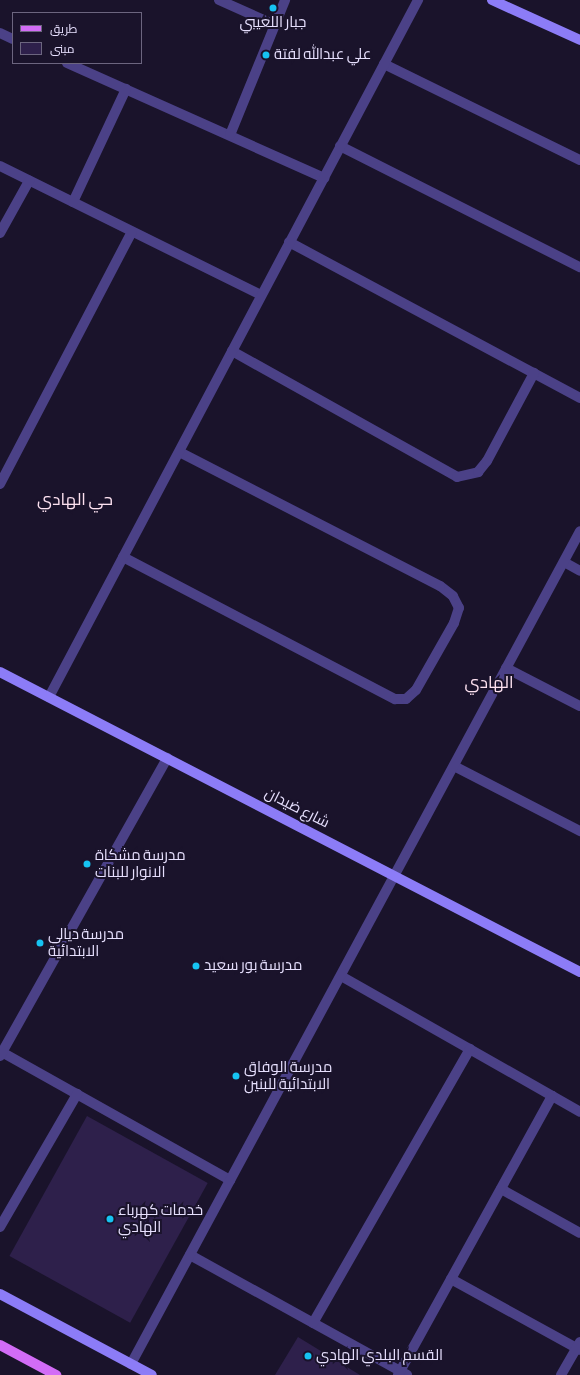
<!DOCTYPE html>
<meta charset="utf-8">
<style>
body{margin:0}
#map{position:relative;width:580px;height:1375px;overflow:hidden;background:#1a132b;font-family:"Sofia Sans Condensed",Cairo,sans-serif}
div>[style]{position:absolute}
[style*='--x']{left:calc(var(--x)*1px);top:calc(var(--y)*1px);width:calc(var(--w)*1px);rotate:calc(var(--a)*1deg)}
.building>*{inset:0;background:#2e204b;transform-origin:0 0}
.street>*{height:10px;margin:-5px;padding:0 5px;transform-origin:5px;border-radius:5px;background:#4b4187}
.secondary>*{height:10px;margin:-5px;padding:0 5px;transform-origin:5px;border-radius:5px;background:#8c7cf7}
.primary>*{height:10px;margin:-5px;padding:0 5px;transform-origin:5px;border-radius:5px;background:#d26cf6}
.dots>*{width:11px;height:11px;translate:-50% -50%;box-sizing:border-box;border:2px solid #1a132b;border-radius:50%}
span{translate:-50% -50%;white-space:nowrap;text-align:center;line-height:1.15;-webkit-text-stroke:4px #1a132b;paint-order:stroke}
.poi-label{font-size:15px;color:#e6dffd}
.left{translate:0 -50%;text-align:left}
.street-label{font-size:15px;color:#e6dffd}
.quarter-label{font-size:17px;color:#fde1f0}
.legend{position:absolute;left:12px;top:12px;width:130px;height:52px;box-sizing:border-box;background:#1a132b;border:1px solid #6c657f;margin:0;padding:5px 7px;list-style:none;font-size:12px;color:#e6dffd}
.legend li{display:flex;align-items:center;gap:8px;height:20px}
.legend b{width:20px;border:1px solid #6c657f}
</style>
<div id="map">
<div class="building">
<i style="left:87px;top:1116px;width:138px;height:160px;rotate:29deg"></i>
<i style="clip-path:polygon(298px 1337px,360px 1375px,275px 1375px)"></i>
</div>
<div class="street">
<i style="--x:219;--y:0;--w:61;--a:24.1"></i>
<i style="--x:0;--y:33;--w:14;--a:25"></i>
<i style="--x:67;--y:63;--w:282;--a:24.1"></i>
<i style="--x:384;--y:64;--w:218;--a:26.1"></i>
<i style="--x:230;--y:135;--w:146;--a:-67.8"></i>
<i style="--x:340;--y:146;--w:269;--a:26.8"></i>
<i style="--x:0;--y:166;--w:291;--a:26.3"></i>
<i style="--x:73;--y:202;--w:125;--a:-64.9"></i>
<i style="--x:0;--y:233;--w:60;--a:-60.9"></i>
<i style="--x:289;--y:242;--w:330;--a:28.2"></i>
<i style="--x:232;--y:351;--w:258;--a:29.2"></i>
<i style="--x:457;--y:477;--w:22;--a:-13"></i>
<i style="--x:478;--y:472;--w:14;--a:-51"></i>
<i style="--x:487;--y:461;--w:100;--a:-61.9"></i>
<i style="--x:0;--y:484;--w:284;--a:-62.4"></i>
<i style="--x:123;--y:557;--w:307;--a:27.6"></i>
<i style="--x:395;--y:699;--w:11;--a:0"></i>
<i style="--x:406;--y:699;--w:13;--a:-42"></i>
<i style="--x:416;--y:690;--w:77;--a:-60.4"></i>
<i style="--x:454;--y:623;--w:16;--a:-72"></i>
<i style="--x:459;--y:608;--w:13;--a:-117"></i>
<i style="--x:453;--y:596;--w:16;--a:-142"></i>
<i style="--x:440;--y:586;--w:293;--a:-152.8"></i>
<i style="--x:564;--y:562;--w:18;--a:29"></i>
<i style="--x:506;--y:668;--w:83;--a:27.2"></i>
<i style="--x:49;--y:697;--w:789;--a:-62.1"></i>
<i style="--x:454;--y:766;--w:142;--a:27.3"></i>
<i style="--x:341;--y:976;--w:275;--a:29.6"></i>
<i style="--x:0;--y:1051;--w:264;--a:29.3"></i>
<i style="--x:0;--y:1056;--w:342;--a:-60.7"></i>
<i style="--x:501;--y:1189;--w:90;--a:29.1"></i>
<i style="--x:0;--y:1227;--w:154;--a:-59.9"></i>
<i style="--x:190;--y:1255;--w:248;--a:28.9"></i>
<i style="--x:451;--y:1279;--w:147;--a:28.8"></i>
<i style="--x:313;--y:1323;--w:316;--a:-60.2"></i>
<i style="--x:131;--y:1364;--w:946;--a:-61.67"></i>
<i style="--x:398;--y:1375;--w:319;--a:-61.1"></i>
<i style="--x:561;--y:1375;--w:38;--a:-60"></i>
</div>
<div class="secondary">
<i style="--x:492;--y:0;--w:97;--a:24.4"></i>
<i style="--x:0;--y:672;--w:653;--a:27.35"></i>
<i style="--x:0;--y:1294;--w:172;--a:28.1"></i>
</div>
<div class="primary">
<i style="--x:0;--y:1345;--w:64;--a:28.2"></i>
</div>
<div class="dots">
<i style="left:273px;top:8px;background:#16c3f2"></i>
<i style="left:266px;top:55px;background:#16c3f2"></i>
<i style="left:87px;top:864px;background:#16c3f2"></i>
<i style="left:40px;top:943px;background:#16c3f2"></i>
<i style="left:196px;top:966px;background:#16c3f2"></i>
<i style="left:236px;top:1076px;background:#16c3f2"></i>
<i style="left:110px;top:1219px;background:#16c3f2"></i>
<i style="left:308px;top:1356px;background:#16c3f2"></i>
</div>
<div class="poi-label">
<span style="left:273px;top:23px">جبار اللعيبي</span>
<span class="left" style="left:274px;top:55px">علي عبدالله لفتة</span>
<span class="left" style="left:95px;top:864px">مدرسة مشكاة<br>الانوار للبنات</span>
<span class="left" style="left:48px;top:943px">مدرسة ديالى<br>الابتدائية</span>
<span class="left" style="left:204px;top:966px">مدرسة بور سعيد</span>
<span class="left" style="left:244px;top:1076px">مدرسة الوفاق<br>الابتدائية للبنين</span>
<span class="left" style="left:118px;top:1219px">خدمات كهرباء<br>الهادي</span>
<span class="left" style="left:316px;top:1356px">القسم البلدي الهادي</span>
</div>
<div class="street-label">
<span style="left:297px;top:808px;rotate:27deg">شارع ضيدان</span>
</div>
<div class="quarter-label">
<span style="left:75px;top:501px">حي الهادي</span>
<span style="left:489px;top:684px">الهادي</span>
</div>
<ul class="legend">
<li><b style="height:5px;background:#d26cf6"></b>طريق</li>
<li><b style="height:11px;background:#2e204b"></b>مبنى</li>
</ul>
</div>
